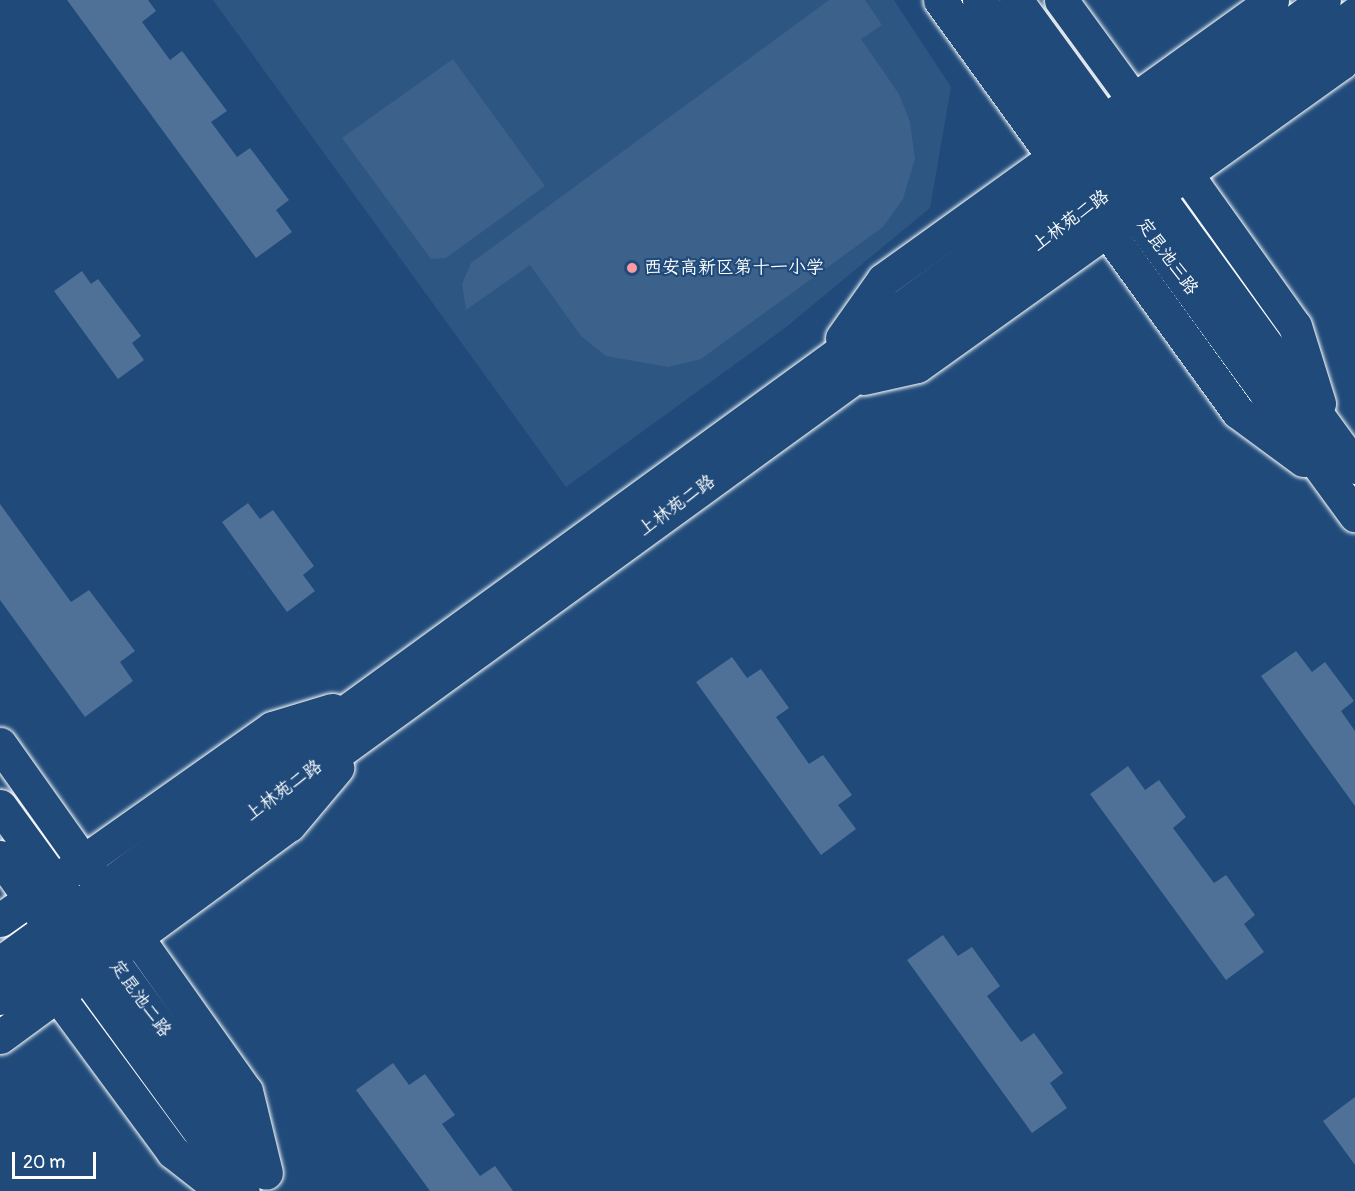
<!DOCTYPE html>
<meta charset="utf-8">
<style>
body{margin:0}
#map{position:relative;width:1355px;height:1191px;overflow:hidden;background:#1f4a7a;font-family:Pangolin,"LXGW WenKai TC",sans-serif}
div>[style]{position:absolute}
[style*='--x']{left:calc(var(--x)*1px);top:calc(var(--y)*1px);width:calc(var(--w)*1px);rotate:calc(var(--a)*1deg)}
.built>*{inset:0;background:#2e5683}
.green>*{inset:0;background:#3c618b}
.building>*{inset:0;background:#507197}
.roads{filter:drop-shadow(0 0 2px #fff) drop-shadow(0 0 2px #fff)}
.minor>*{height:33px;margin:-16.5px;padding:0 16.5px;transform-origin:16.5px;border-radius:16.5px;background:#1f4a7a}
.dots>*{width:16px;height:16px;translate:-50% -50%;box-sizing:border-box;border:3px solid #1f4a7a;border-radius:50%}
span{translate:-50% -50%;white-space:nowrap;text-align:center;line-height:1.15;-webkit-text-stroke:4.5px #1f4a7a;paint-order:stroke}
.street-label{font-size:18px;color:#fff}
.poi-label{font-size:18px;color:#fff}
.left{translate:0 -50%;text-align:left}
.scale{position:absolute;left:12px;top:1152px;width:84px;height:27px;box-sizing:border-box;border:3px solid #fff;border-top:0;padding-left:8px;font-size:18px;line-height:21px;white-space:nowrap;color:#fff;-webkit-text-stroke:4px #1f4a7a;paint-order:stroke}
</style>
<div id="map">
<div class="built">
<i style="clip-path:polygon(213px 0,894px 0,951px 87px,930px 208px,785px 328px,566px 487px)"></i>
</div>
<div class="green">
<i style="clip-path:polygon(829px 0,865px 0,882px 25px,861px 39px,899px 94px,910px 122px,915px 159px,903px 199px,883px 227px,701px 359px,668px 367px,606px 356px,581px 336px,530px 265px,466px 310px,462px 284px,471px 263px)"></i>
<i style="clip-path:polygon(453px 59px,545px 186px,446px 258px,431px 259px,342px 138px)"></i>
</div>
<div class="building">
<i style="clip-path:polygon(67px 0,148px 0,156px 11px,142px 22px,170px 60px,182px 51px,227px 111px,211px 122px,237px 157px,250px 148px,289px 200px,276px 210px,292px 232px,256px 258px)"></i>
<i style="clip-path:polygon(82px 271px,91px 284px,98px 279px,141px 336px,132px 343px,144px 360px,118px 379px,54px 291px)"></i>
<i style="clip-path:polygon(248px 503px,260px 519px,273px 510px,314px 566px,303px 575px,315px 591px,287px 612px,222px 522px)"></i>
<i style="clip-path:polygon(0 504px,71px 602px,89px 590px,135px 651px,120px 662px,133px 681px,85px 717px,0 600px)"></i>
<i style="clip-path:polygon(1296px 651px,1312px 672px,1325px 662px,1354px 701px,1341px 711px,1355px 731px,1355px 806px,1261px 676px)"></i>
<i style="clip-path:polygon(732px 657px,747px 678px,761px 669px,789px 708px,776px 717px,809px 764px,823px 755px,852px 795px,838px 805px,856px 829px,821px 855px,696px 682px)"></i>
<i style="clip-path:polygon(1128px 766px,1145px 790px,1159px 780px,1186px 817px,1173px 828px,1214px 883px,1226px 875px,1255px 915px,1244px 924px,1264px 952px,1226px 980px,1090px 794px)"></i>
<i style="clip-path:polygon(943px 935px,958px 956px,972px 947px,1000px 986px,987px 996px,1021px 1042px,1034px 1033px,1063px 1073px,1050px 1083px,1067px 1108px,1032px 1133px,907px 960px)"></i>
<i style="clip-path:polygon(393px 1063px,409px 1085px,425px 1074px,455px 1115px,442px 1124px,480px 1176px,495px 1166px,513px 1191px,430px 1191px,356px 1090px)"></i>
<i style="clip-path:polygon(1355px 1097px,1355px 1165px,1323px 1121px)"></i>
</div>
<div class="roads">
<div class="minor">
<i style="--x:940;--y:0;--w:508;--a:54.12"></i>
<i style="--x:1238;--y:412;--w:81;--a:36.4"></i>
<i style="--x:979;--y:0;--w:638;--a:53.87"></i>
<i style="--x:1016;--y:0;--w:170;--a:53.9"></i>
<i style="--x:1061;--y:0;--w:142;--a:53.9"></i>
<i style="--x:1175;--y:158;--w:206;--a:54.5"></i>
<i style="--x:1295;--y:326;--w:81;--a:72.7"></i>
<i style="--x:1146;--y:179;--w:356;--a:54"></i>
<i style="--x:842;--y:338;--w:71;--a:-54.7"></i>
<i style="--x:883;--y:280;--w:479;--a:-35.7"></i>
<i style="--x:864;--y:378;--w:54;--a:-12.8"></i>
<i style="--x:917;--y:366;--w:521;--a:-35.55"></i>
<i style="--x:1341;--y:63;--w:23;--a:-52"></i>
<i style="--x:0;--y:744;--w:425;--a:54.7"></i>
<i style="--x:246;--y:1091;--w:84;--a:76.3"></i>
<i style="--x:0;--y:806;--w:437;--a:54"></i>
<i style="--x:0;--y:857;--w:74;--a:54.4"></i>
<i style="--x:0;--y:920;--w:333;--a:-35.2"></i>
<i style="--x:272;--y:728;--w:63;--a:-16.7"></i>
<i style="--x:73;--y:958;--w:288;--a:53.9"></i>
<i style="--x:0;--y:963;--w:1637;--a:-36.03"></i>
<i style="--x:44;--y:977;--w:217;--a:53.6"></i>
<i style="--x:173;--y:1152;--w:63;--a:38"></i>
<i style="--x:0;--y:998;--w:1675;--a:-35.99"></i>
<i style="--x:0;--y:1037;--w:358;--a:-36.3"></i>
<i style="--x:289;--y:825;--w:75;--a:-49.9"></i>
</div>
</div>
<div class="dots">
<i style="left:632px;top:268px;background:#ff9aa2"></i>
</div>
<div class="street-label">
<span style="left:1071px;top:221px;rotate:-36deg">上林苑二路</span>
<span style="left:1167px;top:257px;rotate:54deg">定昆池三路</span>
<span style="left:677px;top:506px;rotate:-36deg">上林苑二路</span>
<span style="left:284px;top:791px;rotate:-36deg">上林苑二路</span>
<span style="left:140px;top:999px;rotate:54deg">定昆池二路</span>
</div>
<div class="poi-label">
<span class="left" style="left:644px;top:268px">西安高新区第十一小学</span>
</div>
<div class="scale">20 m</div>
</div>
